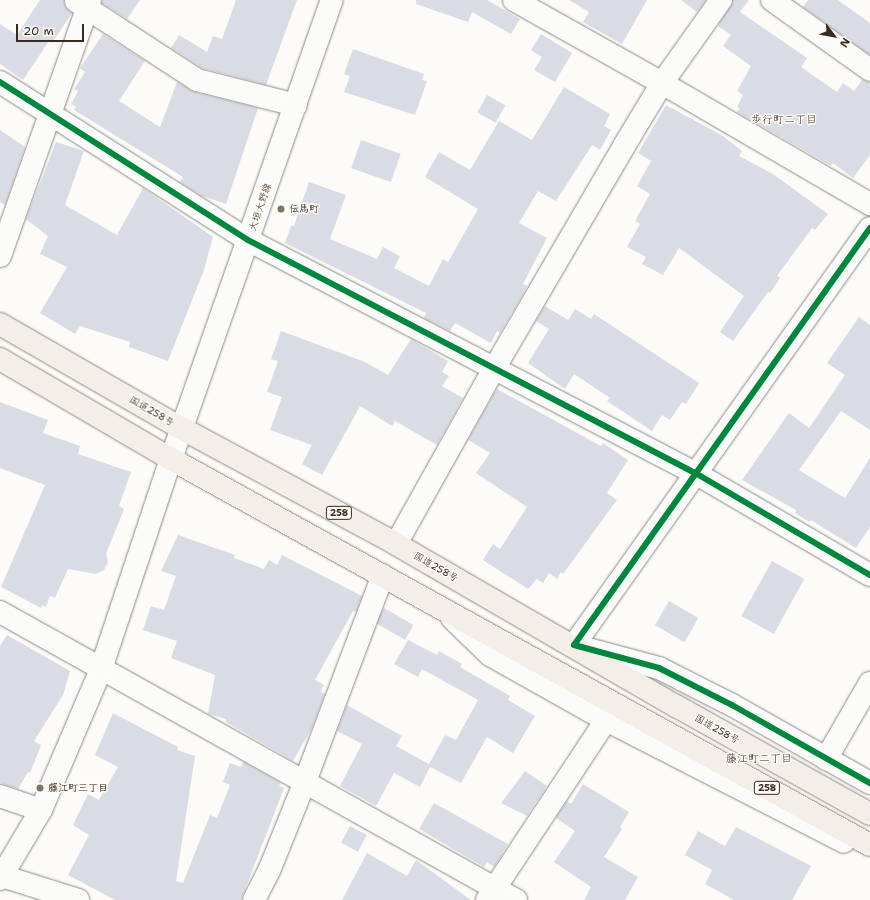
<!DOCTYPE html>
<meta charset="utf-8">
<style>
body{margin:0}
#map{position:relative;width:870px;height:900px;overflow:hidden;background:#fcfbf8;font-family:"Shantell Sans","Klee One",sans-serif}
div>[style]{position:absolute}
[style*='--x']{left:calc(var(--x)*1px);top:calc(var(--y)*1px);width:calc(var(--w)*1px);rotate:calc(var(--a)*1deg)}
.building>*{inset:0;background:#d9dce4;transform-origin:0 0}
.roads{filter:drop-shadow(0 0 1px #8d8985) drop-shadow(0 0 1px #8d8985)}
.street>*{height:22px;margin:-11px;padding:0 11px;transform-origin:11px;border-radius:11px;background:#fbfbf9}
.secondary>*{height:22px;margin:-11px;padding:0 11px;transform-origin:11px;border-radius:11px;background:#fbfbf9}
.highway>*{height:22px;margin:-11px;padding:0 11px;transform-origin:11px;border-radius:11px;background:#f3eee8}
.cycleway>*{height:6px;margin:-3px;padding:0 3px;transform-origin:3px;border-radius:3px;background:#00873e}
.dots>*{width:11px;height:11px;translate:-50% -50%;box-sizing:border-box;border:2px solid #fdfcf7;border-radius:50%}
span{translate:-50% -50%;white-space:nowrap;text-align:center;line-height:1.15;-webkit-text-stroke:3px #fdfcf7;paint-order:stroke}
.shield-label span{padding:1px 3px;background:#fdfcf7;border:1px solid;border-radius:3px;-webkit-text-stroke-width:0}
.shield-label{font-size:9px;color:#3b2a1e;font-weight:700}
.street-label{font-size:10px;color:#3b2a1e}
.poi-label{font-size:10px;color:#3b2a1e;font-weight:700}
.left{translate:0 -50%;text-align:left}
.neighbourhood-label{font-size:11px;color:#3b2a1e}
.north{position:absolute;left:814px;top:16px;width:40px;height:40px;-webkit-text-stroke:3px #fdfcf7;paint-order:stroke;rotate:122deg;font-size:11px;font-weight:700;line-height:16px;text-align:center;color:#3b2a1e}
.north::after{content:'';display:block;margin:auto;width:14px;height:18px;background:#3b2a1e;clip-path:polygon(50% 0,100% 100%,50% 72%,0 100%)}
.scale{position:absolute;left:16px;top:24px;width:68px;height:18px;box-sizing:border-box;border:2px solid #3b2a1e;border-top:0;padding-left:5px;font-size:12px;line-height:14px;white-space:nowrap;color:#3b2a1e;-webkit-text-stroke:3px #fdfcf7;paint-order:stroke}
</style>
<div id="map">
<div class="building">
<i style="clip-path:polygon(40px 0,64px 0,65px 7px,72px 13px,52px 43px,49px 41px,23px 80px,0 64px,0 24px,17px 35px)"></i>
<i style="clip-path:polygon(102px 0,140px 0,127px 19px,102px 3px)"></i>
<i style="clip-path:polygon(236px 0,297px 0,266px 85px,202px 68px,171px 48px,179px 35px,207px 52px,213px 36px,222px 39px)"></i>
<i style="clip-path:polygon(416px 0,487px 0,520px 19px,511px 34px,472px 12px,468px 22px,416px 4px)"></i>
<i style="clip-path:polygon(569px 0,647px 0,622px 44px,583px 22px,589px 12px)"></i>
<i style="clip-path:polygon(681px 0,706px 0,697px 12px)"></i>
<i style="clip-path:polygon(733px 0,749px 0,740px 12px,807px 58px,801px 67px,837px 92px,843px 83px,854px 91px,862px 80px,870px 82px,870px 155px,853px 178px,833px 163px,831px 166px,737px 112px,740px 108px,737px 107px,743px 95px,737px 91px,751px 66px,723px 46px,731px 35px,718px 26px)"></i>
<i style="clip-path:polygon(808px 0,838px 0,870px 23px,870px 55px,803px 7px)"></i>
<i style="clip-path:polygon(103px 34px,145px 61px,119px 101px,160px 127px,177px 82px,194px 92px,258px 108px,226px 204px,202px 196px,180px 182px,183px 177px,74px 110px,76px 107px,71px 104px,78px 91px,74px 89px,85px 72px,80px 68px)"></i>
<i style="clip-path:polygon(541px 34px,572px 53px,555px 82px,534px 70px,542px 57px,531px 50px)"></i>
<i style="clip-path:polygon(353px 49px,424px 74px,422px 80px,427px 81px,415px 115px,344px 92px,350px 76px,344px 74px)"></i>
<i style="clip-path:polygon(564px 87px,610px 114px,604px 126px,611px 130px,600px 150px,592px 145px,556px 201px,538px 191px,519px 223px,547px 238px,523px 284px,527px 286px,523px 294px,500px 333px,497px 331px,491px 343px,455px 323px,450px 331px,424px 318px,426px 313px,285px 243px,291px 226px,294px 226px,309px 182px,346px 195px,330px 239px,377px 259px,383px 247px,400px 256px,394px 268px,429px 286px,443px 259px,448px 262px,478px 209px,425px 177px,439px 152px,470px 170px,499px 121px,532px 140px)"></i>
<i style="left:487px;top:95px;width:21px;height:20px;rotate:29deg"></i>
<i style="clip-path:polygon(666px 105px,723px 136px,742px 151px,739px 156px,773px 174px,828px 214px,815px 230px,812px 228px,777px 276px,780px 278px,770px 293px,768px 292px,733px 341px,720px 332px,744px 296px,679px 248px,663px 275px,642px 264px,646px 257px,627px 247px,640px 224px,635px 221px,650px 194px,637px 186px,651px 161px,638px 153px)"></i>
<i style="clip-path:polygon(0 130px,25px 147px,5px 205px,0 202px)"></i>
<i style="left:361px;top:140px;width:42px;height:30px;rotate:19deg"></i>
<i style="clip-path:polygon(56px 142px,84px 151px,65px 205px,117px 235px,143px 188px,213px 237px,204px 270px,168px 361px,129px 347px,130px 342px,80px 326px,75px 334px,40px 313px,67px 267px,40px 254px,48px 236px,26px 219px)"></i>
<i style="clip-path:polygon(545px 306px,568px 320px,575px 309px,591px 319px,594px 314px,699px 383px,686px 404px,682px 402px,670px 420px,662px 415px,652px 431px,607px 401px,610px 398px,574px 374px,565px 389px,528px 363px,549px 329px,536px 321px)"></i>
<i style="clip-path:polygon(859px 317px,870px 325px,870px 430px,841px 411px,799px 470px,845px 498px,870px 458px,870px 527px,856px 548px,811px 520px,809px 522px,795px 513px,796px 510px,742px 480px,789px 413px,809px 428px,845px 375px,827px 363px)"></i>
<i style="clip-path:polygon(281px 331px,365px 362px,388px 375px,411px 339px,448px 361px,442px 372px,449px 376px,442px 386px,463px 398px,437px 445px,395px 421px,392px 426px,360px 406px,322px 475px,302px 464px,312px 445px,270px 430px,282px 397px,267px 392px,278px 361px,271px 359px)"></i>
<i style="clip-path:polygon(497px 389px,601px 446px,603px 443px,628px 460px,607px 493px,617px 500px,563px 574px,561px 572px,557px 579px,549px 573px,543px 583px,537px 579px,528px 589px,483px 560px,493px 544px,500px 549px,527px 507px,476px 473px,490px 453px,468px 440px)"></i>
<i style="clip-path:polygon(0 402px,48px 420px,43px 433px,80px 446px,78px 454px,131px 472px,119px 506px,124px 509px,106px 554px,108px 562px,104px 570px,96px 574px,68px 569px,55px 598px,50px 596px,46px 607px,42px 605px,41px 608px,1px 587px,45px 485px,0 468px)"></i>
<i style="clip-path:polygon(178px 535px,235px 555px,234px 558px,264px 569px,269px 560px,277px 565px,282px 555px,362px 596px,356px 612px,353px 611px,315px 680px,324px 685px,320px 692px,325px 694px,312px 728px,293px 761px,226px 722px,226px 719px,208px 714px,215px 675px,171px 658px,177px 641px,143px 630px,151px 606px,164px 610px,176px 576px,161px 571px)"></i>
<i style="left:772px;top:561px;width:37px;height:63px;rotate:29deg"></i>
<i style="left:669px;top:601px;width:34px;height:28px;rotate:30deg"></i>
<i style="left:384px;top:608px;width:34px;height:17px;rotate:30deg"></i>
<i style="clip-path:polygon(7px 635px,70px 671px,63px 695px,34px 741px,41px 745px,30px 773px,28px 772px,18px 789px,0 783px,0 646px)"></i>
<i style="clip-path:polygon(408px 640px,437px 655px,439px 651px,462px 664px,460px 667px,510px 696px,508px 700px,535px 716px,513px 753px,487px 737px,461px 783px,430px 767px,420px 787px,394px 773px,376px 806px,340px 786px,362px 744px,337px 731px,347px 705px,402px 736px,396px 746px,429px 764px,445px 735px,456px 740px,478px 700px,422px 669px,418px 677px,394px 664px)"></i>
<i style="clip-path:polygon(113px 713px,178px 747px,177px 750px,195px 756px,176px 881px,183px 883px,210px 815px,217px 818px,230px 785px,223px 782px,230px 763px,241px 767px,244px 762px,281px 783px,279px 786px,284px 788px,241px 900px,115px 900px,68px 875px,89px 835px,73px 825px,88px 794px,99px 800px,118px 767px,95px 755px)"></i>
<i style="clip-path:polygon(525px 771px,547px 786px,527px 816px,501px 803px)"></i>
<i style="clip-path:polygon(583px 784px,629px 812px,620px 827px,622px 829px,604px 857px,638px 877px,625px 900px,584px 900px,591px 887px,554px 862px,575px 831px,556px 818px,567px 801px,571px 804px)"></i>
<i style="clip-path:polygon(434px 803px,508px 844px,494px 867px,487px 862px,484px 867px,419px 829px)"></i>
<i style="left:350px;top:826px;width:19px;height:19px;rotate:28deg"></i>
<i style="clip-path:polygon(736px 827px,811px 866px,792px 900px,734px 900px,705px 884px,712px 870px,685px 855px,698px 831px,725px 846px)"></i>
<i style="clip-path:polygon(367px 853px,407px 876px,416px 860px,471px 900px,342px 900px)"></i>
</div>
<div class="roads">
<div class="street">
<i style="--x:514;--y:0;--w:170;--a:29.3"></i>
<i style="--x:772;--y:0;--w:120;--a:35.5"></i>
<i style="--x:76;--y:1;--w:145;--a:33.1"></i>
<i style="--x:197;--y:80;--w:102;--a:14.2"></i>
<i style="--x:0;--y:82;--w:294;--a:32.5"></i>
<i style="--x:248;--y:240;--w:506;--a:27.53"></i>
<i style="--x:697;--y:474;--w:200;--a:30.3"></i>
<i style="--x:0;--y:256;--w:271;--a:-70.6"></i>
<i style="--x:396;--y:544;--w:203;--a:-60.8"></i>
<i style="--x:495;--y:367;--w:256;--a:-59.7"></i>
<i style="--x:624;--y:146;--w:74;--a:-58.9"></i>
<i style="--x:662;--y:83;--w:102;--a:-54.6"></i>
<i style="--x:0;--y:612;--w:591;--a:29.17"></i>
<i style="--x:452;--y:618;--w:53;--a:44.2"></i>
<i style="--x:490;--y:655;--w:133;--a:29.3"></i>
<i style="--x:606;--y:720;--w:267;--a:27.1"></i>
<i style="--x:581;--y:647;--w:81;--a:15.1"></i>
<i style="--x:659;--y:668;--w:82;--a:26.9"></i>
<i style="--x:732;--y:705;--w:159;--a:29.5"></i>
<i style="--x:826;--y:759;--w:88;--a:-59.9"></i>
<i style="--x:0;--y:796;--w:43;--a:18.9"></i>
<i style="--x:2;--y:876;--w:80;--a:17.5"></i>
<i style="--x:254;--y:900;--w:33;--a:-63"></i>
<i style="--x:269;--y:871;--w:94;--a:-68.1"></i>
<i style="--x:304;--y:784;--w:223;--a:-69.3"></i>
<i style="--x:487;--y:900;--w:216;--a:-56.5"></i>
</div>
<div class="secondary">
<i style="--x:662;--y:83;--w:241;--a:30.2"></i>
<i style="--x:574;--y:645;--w:511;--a:-54.63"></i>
<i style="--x:0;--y:879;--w:80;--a:-59.3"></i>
<i style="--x:41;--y:810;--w:153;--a:-66.9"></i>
<i style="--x:101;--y:669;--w:221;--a:-71.6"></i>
<i style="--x:171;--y:459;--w:486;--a:-70.7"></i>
</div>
<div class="highway">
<i style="--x:0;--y:324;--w:209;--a:29.9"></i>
<i style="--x:181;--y:428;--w:244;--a:28.3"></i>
<i style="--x:396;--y:544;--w:323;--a:30.1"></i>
<i style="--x:676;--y:706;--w:222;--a:29.1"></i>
<i style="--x:0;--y:359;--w:198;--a:30.3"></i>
<i style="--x:171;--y:459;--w:798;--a:28.91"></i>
</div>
</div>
<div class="cycleway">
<i style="--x:0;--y:82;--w:294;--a:32.5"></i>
<i style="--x:248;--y:240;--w:506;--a:27.53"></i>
<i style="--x:697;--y:474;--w:200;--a:30.3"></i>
<i style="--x:870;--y:228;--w:511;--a:125.37"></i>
<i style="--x:574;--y:645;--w:88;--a:15.1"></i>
<i style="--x:659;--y:668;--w:82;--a:26.9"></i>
<i style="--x:732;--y:705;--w:159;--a:29.5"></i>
</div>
<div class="dots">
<i style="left:281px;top:209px;background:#7f736a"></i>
<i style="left:40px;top:788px;background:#7f736a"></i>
</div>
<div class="shield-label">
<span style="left:339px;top:513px">258</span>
<span style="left:767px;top:788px">258</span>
</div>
<div class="street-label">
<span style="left:260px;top:207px;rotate:-71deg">大垣大野線</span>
<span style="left:152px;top:411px;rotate:30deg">国道258号</span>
<span style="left:436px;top:567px;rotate:30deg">国道258号</span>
<span style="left:717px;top:729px;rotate:29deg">国道258号</span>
</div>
<div class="poi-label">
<span class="left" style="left:289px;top:209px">伝馬町</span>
<span class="left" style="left:48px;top:788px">藤江町三丁目</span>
</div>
<div class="neighbourhood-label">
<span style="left:784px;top:120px">歩行町二丁目</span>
<span style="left:759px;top:759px">藤江町二丁目</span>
</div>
<div class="north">N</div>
<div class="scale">20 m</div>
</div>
